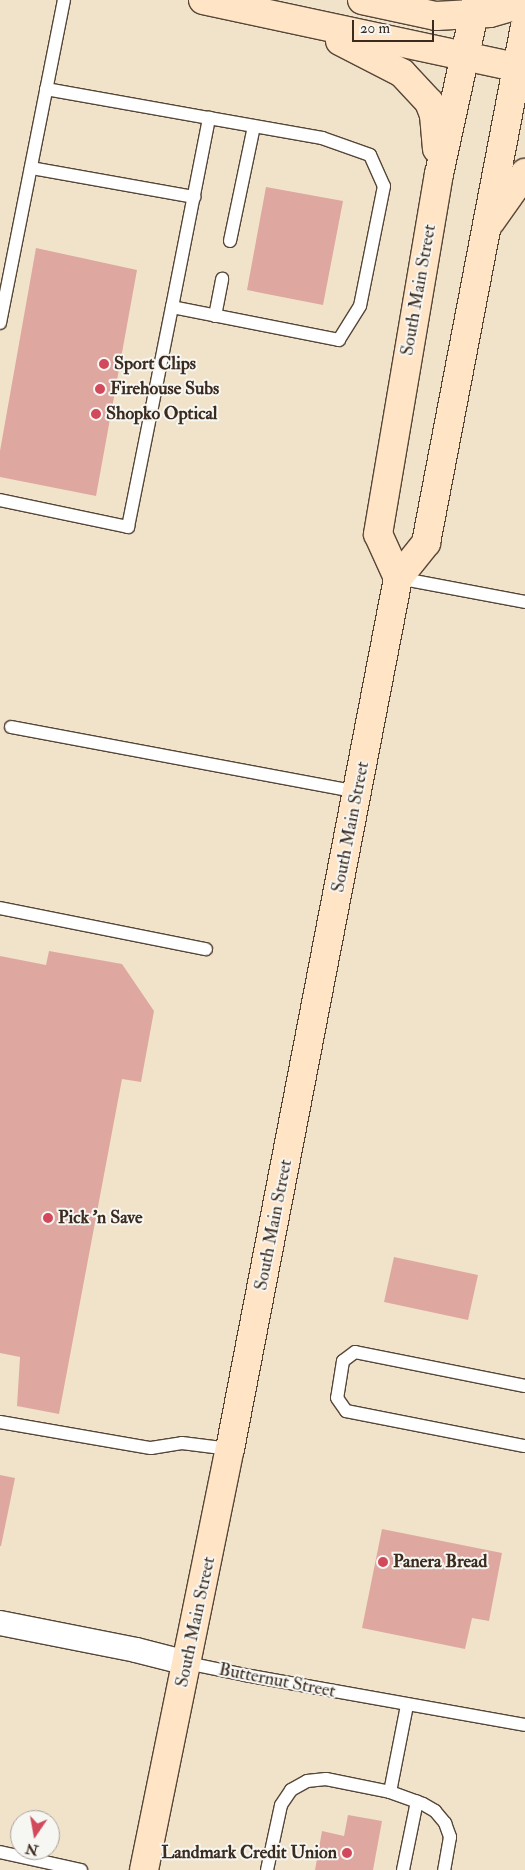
<!DOCTYPE html>
<style>
body{margin:0}
#map{position:relative;width:525px;height:1870px;overflow:hidden;background:#f1e3c9;font-family:"IM FELL Double Pica",serif}
div>[style]{position:absolute}
.building>*{inset:0;background:#dea8a1}
.roads{filter:drop-shadow(1px 0 #564638) drop-shadow(-1px 0 #564638) drop-shadow(0 1px #564638) drop-shadow(0 -1px #564638)}
.lane>*{height:12px;margin:-6px;padding:0 6px;transform-origin:6px;border-radius:6px;background:#fff}
.street>*{height:24px;margin:-12px;padding:0 12px;transform-origin:12px;border-radius:12px;background:#fff}
.secondary>*{height:28px;margin:-14px;padding:0 14px;transform-origin:14px;border-radius:14px;background:#ffe4c6}
.dots>*{width:14px;height:14px;translate:-50% -50%;box-sizing:border-box;border:2px solid #f6f6f2;border-radius:50%}
span{translate:-50% -50%;white-space:nowrap;text-align:center;line-height:1.15;-webkit-text-stroke:4px #f6f6f2;paint-order:stroke}
.street-label{font-size:18px;color:#3b2a1e}
.poi-label{font-size:18px;color:#3b2a1e;font-weight:700}
.left{translate:0 -50%;text-align:left}
.right{translate:-100% -50%;text-align:right}
.north{position:absolute;left:10px;top:1810px;width:50px;height:50px;box-sizing:border-box;background:#f6f6f2;border:1px solid #aba49d;border-radius:50%;rotate:192deg;font-size:14px;font-weight:700;line-height:20px;text-align:center;color:#3b2a1e}
.north::after{content:'';display:block;margin:auto;width:18px;height:22px;background:#d1495b;clip-path:polygon(50% 0,100% 100%,50% 72%,0 100%)}
.scale{position:absolute;left:352px;top:20px;width:82px;height:22px;box-sizing:border-box;border:2px solid #3b2a1e;border-top:0;padding-left:6px;font-size:15px;line-height:18px;white-space:nowrap;color:#3b2a1e;-webkit-text-stroke:4px #f6f6f2;paint-order:stroke}
</style>
<div id="map">
<div class="building">
<i style="clip-path:polygon(266px 187px,343px 201px,323px 305px,247px 290px)"></i>
<i style="clip-path:polygon(36px 248px,137px 270px,96px 496px,0 477px,0 451px)"></i>
<i style="clip-path:polygon(49px 951px,122px 964px,154px 1011px,141px 1082px,122px 1079px,59px 1414px,17px 1406px,20px 1357px,0 1353px,0 956px,46px 965px)"></i>
<i style="clip-path:polygon(394px 1257px,478px 1275px,468px 1320px,384px 1302px)"></i>
<i style="clip-path:polygon(0 1475px,15px 1478px,1px 1546px,0 1546px)"></i>
<i style="clip-path:polygon(382px 1529px,502px 1553px,489px 1621px,472px 1618px,465px 1649px,362px 1628px)"></i>
<i style="clip-path:polygon(348px 1815px,382px 1821px,373px 1870px,315px 1870px,322px 1831px,344px 1836px)"></i>
</div>
<div class="roads">
<div class="lane">
<i style="left:46px;top:89px;width:166px;rotate:10.1deg"></i>
<i style="left:209px;top:118px;width:115px;rotate:10deg"></i>
<i style="left:322px;top:138px;width:51px;rotate:19.5deg"></i>
<i style="left:370px;top:155px;width:34px;rotate:66deg"></i>
<i style="left:384px;top:186px;width:122px;rotate:101.3deg"></i>
<i style="left:360px;top:306px;width:40px;rotate:122deg"></i>
<i style="left:339px;top:340px;width:170px;rotate:-168.8deg"></i>
<i style="left:172px;top:307px;width:193px;rotate:-78.9deg"></i>
<i style="left:31px;top:168px;width:166px;rotate:10.1deg"></i>
<i style="left:230px;top:241px;width:117px;rotate:-78.2deg"></i>
<i style="left:215px;top:316px;width:38px;rotate:-79deg"></i>
<i style="left:0;top:323px;width:329px;rotate:-78.8deg"></i>
<i style="left:0;top:500px;width:131px;rotate:11.9deg"></i>
<i style="left:128px;top:527px;width:224px;rotate:-78.7deg"></i>
<i style="left:398px;top:578px;width:129px;rotate:10.7deg"></i>
<i style="left:11px;top:727px;width:352px;rotate:10.6deg"></i>
<i style="left:0;top:908px;width:210px;rotate:11.3deg"></i>
<i style="left:525px;top:1386px;width:173px;rotate:-168.7deg"></i>
<i style="left:355px;top:1352px;width:15px;rotate:143deg"></i>
<i style="left:343px;top:1361px;width:37px;rotate:99deg"></i>
<i style="left:337px;top:1398px;width:16px;rotate:55deg"></i>
<i style="left:346px;top:1411px;width:182px;rotate:11.1deg"></i>
<i style="left:0;top:1422px;width:153px;rotate:9.8deg"></i>
<i style="left:151px;top:1448px;width:31px;rotate:-9deg"></i>
<i style="left:182px;top:1443px;width:48px;rotate:7.1deg"></i>
<i style="left:187px;top:1663px;width:59px;rotate:11.7deg"></i>
<i style="left:245px;top:1675px;width:284px;rotate:10.1deg"></i>
<i style="left:390px;top:1792px;width:35px;rotate:20deg"></i>
<i style="left:423px;top:1804px;width:14px;rotate:30deg"></i>
<i style="left:435px;top:1811px;width:16px;rotate:50deg"></i>
<i style="left:445px;top:1823px;width:15px;rotate:70deg"></i>
<i style="left:450px;top:1837px;width:34px;rotate:100deg"></i>
<i style="left:0;top:1852px;width:83px;rotate:12.5deg"></i>
<i style="left:267px;top:1870px;width:66px;rotate:-77.8deg"></i>
<i style="left:281px;top:1805px;width:18px;rotate:-56deg"></i>
<i style="left:291px;top:1790px;width:18px;rotate:-29deg"></i>
<i style="left:307px;top:1781px;width:19px;rotate:-6deg"></i>
<i style="left:326px;top:1779px;width:65px;rotate:11.5deg"></i>
<i style="left:390px;top:1792px;width:89px;rotate:-78.9deg"></i>
<i style="left:403px;top:1870px;width:70px;rotate:-78.5deg"></i>
</div>
<div class="street">
<i style="left:0;top:1623px;width:139px;rotate:11.2deg"></i>
<i style="left:136px;top:1650px;width:53px;rotate:14.3deg"></i>
</div>
<div class="secondary">
<i style="left:203px;top:0;width:329px;rotate:12.1deg"></i>
<i style="left:362px;top:0;width:76px;rotate:12.2deg"></i>
<i style="left:436px;top:16px;width:54px;rotate:-3.2deg"></i>
<i style="left:490px;top:13px;width:36px;rotate:-16deg"></i>
<i style="left:340px;top:41px;width:70px;rotate:27.3deg"></i>
<i style="left:402px;top:73px;width:40px;rotate:47deg"></i>
<i style="left:429px;top:102px;width:14px;rotate:69deg"></i>
<i style="left:434px;top:115px;width:34px;rotate:85deg"></i>
<i style="left:491px;top:221px;width:59px;rotate:-54.7deg"></i>
<i style="left:398px;top:578px;width:48px;rotate:-114.4deg"></i>
<i style="left:378px;top:534px;width:365px;rotate:-80.4deg"></i>
<i style="left:439px;top:174px;width:178px;rotate:-77.7deg"></i>
<i style="left:144px;top:1870px;width:430px;rotate:-78.5deg"></i>
<i style="left:230px;top:1449px;width:887px;rotate:-79.08deg"></i>
<i style="left:398px;top:578px;width:45px;rotate:-51.3deg"></i>
<i style="left:426px;top:543px;width:526px;rotate:-79.16deg"></i>
</div>
</div>
<div class="dots">
<i style="left:104px;top:364px;background:#d1495b"></i>
<i style="left:100px;top:389px;background:#d1495b"></i>
<i style="left:96px;top:414px;background:#d1495b"></i>
<i style="left:48px;top:1218px;background:#d1495b"></i>
<i style="left:383px;top:1562px;background:#d1495b"></i>
<i style="left:347px;top:1853px;background:#d1495b"></i>
</div>
<div class="street-label">
<span style="left:419px;top:290px;rotate:-80deg">South Main Street</span>
<span style="left:351px;top:827px;rotate:-79deg">South Main Street</span>
<span style="left:274px;top:1225px;rotate:-79deg">South Main Street</span>
<span style="left:196px;top:1622px;rotate:-78deg">South Main Street</span>
<span style="left:277px;top:1681px;rotate:11deg">Butternut Street</span>
</div>
<div class="poi-label">
<span class="left" style="left:114px;top:364px">Sport Clips</span>
<span class="left" style="left:110px;top:389px">Firehouse Subs</span>
<span class="left" style="left:106px;top:414px">Shopko Optical</span>
<span class="left" style="left:58px;top:1218px">Pick 'n Save</span>
<span class="left" style="left:393px;top:1562px">Panera Bread</span>
<span class="right" style="left:337px;top:1853px">Landmark Credit Union</span>
</div>
<div class="north">N</div>
<div class="scale">20 m</div>
</div>
